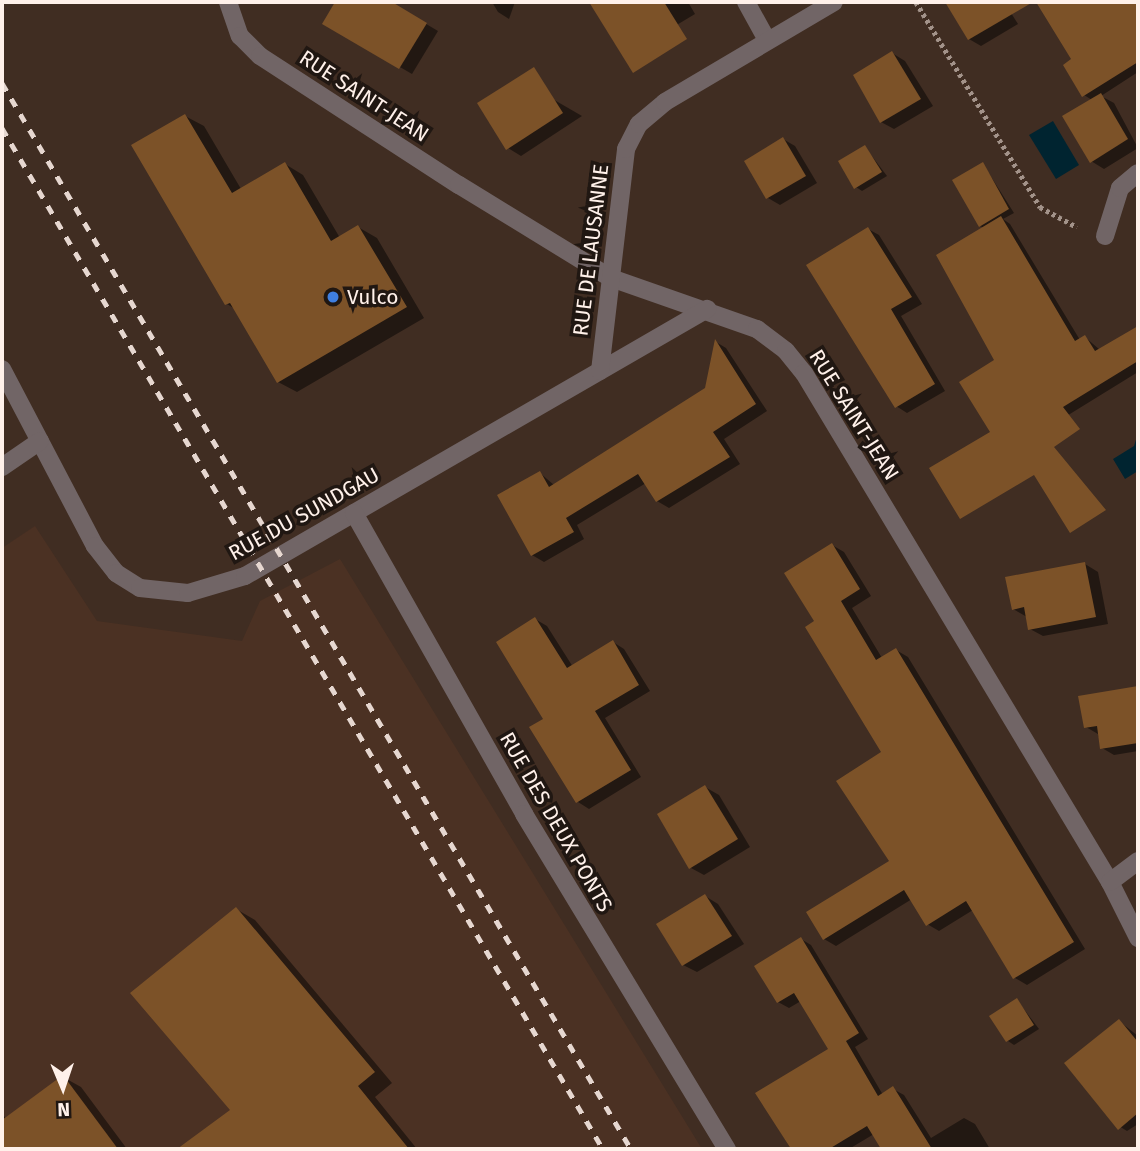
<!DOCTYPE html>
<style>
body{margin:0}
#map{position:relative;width:1140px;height:1151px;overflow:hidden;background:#402d22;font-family:"Fira Sans",sans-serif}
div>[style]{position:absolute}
.built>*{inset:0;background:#4b3123}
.water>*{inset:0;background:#002430}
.shadow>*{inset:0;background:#0007}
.building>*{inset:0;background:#7c5228}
.path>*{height:4.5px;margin-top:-2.25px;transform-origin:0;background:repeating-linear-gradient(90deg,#a3938a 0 3.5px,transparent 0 7px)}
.minor>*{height:18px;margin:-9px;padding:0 9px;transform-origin:9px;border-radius:9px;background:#716566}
.rail>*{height:5px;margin-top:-2.5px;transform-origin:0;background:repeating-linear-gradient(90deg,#e6d7d0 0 9px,transparent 0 18px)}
.dots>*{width:19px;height:19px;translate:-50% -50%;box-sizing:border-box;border:4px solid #201712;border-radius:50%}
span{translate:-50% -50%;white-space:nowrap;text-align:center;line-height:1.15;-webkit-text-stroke:7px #201712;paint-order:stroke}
.street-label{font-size:21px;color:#fff1ea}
.poi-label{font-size:21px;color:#fff1ea}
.left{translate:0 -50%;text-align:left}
.frame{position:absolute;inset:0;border:4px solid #fff1ea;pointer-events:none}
.north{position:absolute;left:28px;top:1053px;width:70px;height:70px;-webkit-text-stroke:5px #201712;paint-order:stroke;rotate:178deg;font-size:19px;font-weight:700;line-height:28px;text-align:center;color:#fff1ea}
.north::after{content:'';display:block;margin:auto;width:24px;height:32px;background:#fff1ea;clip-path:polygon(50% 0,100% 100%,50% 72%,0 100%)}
</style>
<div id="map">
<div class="built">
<i style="clip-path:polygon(35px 526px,97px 621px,242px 641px,260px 601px,340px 559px,702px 1149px,2px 1149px,2px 548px)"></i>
</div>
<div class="water">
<i style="clip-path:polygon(1053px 121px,1079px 165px,1056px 179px,1029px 135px)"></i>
<i style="clip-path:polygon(1138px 433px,1138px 471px,1125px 479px,1113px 459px,1134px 446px)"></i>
</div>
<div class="shadow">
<i style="clip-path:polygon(337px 2px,389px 2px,438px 31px,412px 74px,324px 23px)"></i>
<i style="clip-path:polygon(492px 2px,515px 2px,509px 19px,498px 12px)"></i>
<i style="clip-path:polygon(637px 2px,688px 2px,695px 14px,660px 35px,649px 29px)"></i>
<i style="clip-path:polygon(947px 2px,1004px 2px,1018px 24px,981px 46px,969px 39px)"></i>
<i style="clip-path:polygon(1038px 2px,1117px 2px,1138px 31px,1138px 72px,1101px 96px,1114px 103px,1138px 148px,1104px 169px,1091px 161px,1092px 100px,1084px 95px,1074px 60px)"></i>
<i style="clip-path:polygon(892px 53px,905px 61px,933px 106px,894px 129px,881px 122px)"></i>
<i style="clip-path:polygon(518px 79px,582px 116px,521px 156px,508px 148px)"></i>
<i style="clip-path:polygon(185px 116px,204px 126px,241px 189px,285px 164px,303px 175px,340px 238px,358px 227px,377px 238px,424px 318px,297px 392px,278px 382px,237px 310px,227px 304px)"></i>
<i style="clip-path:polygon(783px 139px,795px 146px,817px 183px,780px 205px,768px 198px)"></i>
<i style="clip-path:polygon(865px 147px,887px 176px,862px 191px,856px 187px)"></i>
<i style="clip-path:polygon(983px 164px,1014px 213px,1003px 219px,1010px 224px,1080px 340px,1085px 337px,1100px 350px,1138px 328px,1138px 372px,1010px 451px,984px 228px,980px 226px)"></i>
<i style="clip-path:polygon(868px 229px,879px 235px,922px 304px,901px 316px,945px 391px,907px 413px,896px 406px)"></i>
<i style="clip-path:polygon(716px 342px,726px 348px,767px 411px,724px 439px,740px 464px,669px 508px,657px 501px,646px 483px,577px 525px,584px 539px,544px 562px,532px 555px,540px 473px,554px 485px,707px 390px)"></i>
<i style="clip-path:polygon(832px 545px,844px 552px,871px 596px,852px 608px,882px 658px,896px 650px,908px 657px,1085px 949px,1027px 985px,1015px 978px,973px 910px,939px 931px,927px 924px,912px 899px,836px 946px,824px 939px,891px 862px,884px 752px,816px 622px)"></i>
<i style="clip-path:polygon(1085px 564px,1098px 572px,1108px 624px,1043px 636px,1030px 629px,1027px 617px,1013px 609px)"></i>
<i style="clip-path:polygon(535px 619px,547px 626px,573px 667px,613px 642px,624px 649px,650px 691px,605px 718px,641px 777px,589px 809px,578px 802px,546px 719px)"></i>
<i style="clip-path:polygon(1138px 687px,1138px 751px,1114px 755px,1102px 748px,1098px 734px,1086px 727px,1080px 697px)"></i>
<i style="clip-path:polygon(705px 787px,719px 795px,750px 847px,704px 875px,691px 868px)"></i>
<i style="clip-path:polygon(705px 896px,718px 904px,744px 944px,697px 972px,683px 965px)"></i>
<i style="clip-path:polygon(236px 909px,255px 920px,392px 1083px,375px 1097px,417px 1149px,180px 1149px,233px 1111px)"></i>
<i style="clip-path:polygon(801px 939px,811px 945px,868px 1039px,855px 1047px,883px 1095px,893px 1089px,904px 1095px,931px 1138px,964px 1118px,975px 1124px,990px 1149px,883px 1149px,874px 1134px,849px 1149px,791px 1149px,757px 1094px,830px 1050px,801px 1001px,789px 1008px,778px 1002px)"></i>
<i style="clip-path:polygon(1017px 1000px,1039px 1029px,1014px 1045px,1008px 1041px)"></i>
<i style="clip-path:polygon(1119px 1021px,1138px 1036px,1138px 1124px,1127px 1131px,1114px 1123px)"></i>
<i style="clip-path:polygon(63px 1077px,81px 1087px,127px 1149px,2px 1149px,2px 1113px,6px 1119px)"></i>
</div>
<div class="building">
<i style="clip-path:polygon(335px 2px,392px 2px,427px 23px,399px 69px,322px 24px)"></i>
<i style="clip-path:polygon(589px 2px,664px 2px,687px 39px,633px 73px)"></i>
<i style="clip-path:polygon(945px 2px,1033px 2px,968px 40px)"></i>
<i style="clip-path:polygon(1036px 2px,1138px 2px,1138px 62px,1082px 97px,1063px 65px,1071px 59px)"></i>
<i style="clip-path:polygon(892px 51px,921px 99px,880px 123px,853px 75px)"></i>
<i style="clip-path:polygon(534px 67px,563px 113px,506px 150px,477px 103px)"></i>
<i style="clip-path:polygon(1101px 93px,1128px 139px,1090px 163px,1062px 116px)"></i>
<i style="clip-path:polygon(185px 114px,232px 193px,285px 162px,331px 241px,358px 225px,407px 307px,277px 383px,230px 303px,225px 305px,131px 145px)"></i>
<i style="clip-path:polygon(783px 137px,806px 176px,766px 199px,744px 161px)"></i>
<i style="clip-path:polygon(865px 145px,882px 172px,854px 189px,838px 161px)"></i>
<i style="clip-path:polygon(983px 162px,1009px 209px,979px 227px,952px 180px)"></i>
<i style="clip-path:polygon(1001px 216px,1075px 341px,1085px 335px,1095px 351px,1138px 326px,1138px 361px,1063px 407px,1080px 429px,1054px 447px,1106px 510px,1070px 533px,1034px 475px,960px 519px,929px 468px,990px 432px,959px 382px,994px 360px,936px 255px)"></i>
<i style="clip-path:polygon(868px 227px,912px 297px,891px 309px,935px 384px,895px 408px,806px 265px)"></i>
<i style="clip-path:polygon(715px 339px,756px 404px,713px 432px,730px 457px,656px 502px,638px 474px,566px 518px,574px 532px,531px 556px,497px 495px,540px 471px,549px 487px,705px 388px)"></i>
<i style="clip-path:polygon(832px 543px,860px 589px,841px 601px,876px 660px,896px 648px,1074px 942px,1013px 979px,966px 901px,926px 926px,904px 890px,823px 940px,806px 912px,889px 861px,836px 781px,881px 752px,805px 627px,814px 621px,784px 573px)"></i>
<i style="clip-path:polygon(1085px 562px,1096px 617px,1028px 630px,1024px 607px,1012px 610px,1005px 577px)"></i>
<i style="clip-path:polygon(535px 617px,567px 668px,613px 640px,639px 685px,595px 711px,631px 770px,576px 803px,529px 727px,543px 719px,496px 642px)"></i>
<i style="clip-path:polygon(1138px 686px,1138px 743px,1100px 749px,1097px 726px,1084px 728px,1078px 696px)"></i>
<i style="clip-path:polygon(705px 785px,738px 839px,689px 869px,657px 814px)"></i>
<i style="clip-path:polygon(705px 894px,732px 936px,682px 966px,656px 924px)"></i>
<i style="clip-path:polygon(236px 907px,375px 1072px,358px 1086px,409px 1149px,177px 1149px,230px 1110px,130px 993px)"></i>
<i style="clip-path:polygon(801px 937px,859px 1033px,846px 1041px,878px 1096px,893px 1086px,932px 1149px,881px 1149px,867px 1126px,829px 1149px,791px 1149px,755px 1093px,828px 1049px,794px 993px,777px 1003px,754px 966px)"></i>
<i style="clip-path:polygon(1017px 998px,1034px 1025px,1006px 1042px,989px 1016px)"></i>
<i style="clip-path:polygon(1119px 1019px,1138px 1042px,1138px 1113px,1118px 1130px,1064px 1063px)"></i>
<i style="clip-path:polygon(63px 1075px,118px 1149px,2px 1149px,2px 1120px)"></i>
</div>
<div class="path">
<i style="left:916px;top:2px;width:240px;rotate:58.8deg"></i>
<i style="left:1040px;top:207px;width:42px;rotate:28.4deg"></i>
</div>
<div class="minor">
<i style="left:228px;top:2px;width:36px;rotate:71deg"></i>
<i style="left:240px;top:36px;width:28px;rotate:45deg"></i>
<i style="left:260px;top:56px;width:237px;rotate:33deg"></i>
<i style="left:459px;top:185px;width:178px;rotate:31.5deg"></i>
<i style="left:611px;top:278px;width:155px;rotate:19.3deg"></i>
<i style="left:757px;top:329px;width:36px;rotate:37deg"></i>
<i style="left:786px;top:351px;width:28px;rotate:51deg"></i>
<i style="left:804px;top:373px;width:594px;rotate:58.99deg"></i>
<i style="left:1110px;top:882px;width:63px;rotate:63.4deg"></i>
<i style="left:746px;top:2px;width:43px;rotate:61.1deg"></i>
<i style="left:1105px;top:236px;width:50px;rotate:-72.6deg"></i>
<i style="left:1120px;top:188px;width:23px;rotate:-40deg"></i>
<i style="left:2px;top:369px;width:200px;rotate:62.3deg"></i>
<i style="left:95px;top:546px;width:34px;rotate:52deg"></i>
<i style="left:116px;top:573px;width:28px;rotate:32deg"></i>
<i style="left:140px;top:588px;width:48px;rotate:5.9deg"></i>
<i style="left:188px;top:593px;width:59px;rotate:-16.6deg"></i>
<i style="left:245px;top:576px;width:534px;rotate:-30.02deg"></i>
<i style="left:600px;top:371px;width:224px;rotate:-83.3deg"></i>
<i style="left:626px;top:149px;width:28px;rotate:-63deg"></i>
<i style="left:639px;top:124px;width:34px;rotate:-40deg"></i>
<i style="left:665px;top:102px;width:196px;rotate:-30.6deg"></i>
<i style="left:2px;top:467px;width:46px;rotate:-34.4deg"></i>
<i style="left:354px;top:513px;width:346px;rotate:60.5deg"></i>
<i style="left:524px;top:814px;width:392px;rotate:58.8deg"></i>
<i style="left:1110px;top:882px;width:35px;rotate:-37deg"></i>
</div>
<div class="rail">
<i style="left:2px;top:83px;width:1238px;rotate:59.46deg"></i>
<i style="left:2px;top:128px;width:1185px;rotate:59.52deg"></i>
</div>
<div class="dots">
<i style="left:333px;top:297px;background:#3f7fe0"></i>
</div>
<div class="street-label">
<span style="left:364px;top:96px;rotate:33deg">RUE SAINT-JEAN</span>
<span style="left:591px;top:250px;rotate:-83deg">RUE DE LAUSANNE</span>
<span style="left:854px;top:415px;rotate:58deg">RUE SAINT-JEAN</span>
<span style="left:304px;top:514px;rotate:-29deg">RUE DU SUNDGAU</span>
<span style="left:556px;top:822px;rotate:60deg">RUE DES DEUX PONTS</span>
</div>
<div class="poi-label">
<span class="left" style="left:347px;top:297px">Vulco</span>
</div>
<div class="frame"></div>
<div class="north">N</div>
</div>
